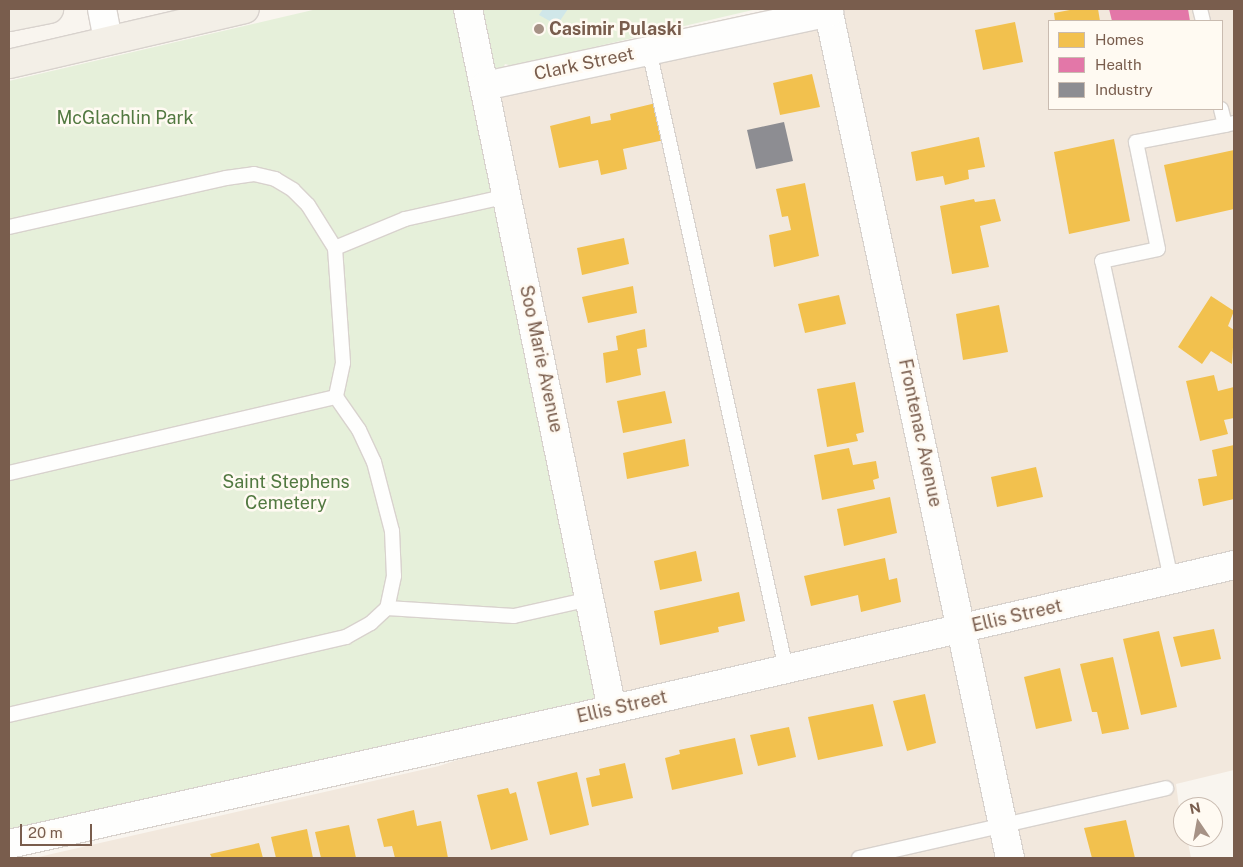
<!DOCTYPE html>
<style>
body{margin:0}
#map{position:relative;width:1243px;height:867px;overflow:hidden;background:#f9f5ef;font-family:"Public Sans",sans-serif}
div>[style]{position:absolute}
.residential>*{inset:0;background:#f2e8dd}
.green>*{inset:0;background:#e6f0da}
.water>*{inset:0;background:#d0e7e9}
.homes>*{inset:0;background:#f2c14e}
.health>*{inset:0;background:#e377a8}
.industry>*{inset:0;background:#8d8d92}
.roads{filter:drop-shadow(1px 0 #d8d2cd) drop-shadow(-1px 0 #d8d2cd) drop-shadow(0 1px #d8d2cd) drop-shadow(0 -1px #d8d2cd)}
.service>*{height:14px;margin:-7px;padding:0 7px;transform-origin:7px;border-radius:7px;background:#fefefd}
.minor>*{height:28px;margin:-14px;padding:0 14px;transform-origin:14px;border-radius:14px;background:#fefefd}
.primary>*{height:28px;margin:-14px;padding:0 14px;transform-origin:14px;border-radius:14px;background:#f3efe7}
.dots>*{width:14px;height:14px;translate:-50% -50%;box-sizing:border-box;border:2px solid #fffaf2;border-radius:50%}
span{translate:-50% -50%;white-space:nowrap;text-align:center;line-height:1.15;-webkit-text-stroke:5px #fffaf2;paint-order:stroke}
.poi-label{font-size:18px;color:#795d4d;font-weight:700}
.left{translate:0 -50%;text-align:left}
.street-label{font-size:18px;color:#795d4d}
.park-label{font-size:18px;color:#527941}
.frame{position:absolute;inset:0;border:10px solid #795d4d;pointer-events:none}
.legend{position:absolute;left:1048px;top:20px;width:175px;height:90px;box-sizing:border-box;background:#fffaf2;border:1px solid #c9bbb0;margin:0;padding:6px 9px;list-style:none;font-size:15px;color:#795d4d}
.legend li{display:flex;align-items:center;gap:10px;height:25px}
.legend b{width:25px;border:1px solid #c9bbb0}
.north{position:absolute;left:1173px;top:797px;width:50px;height:50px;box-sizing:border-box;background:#fffaf2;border:1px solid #c9bbb0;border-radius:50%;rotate:348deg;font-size:14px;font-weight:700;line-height:20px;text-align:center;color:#795d4d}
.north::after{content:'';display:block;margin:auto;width:18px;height:22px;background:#a69286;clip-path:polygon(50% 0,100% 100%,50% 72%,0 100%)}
.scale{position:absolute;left:20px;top:824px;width:72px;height:22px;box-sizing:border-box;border:2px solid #795d4d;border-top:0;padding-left:6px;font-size:15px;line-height:18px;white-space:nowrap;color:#795d4d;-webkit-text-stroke:4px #fffaf2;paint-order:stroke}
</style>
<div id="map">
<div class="residential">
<i style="clip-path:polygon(evenodd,831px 9px,1234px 9px,1234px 770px,1176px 784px,1183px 837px,1187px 837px,1191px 858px,34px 858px,439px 766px,612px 709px,485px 86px,831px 9px,1049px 21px,1222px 21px,1222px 109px,1049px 109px,1049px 21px)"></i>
</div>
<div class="green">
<i style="clip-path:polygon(317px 9px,757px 9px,513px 66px,505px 64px,488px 99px,612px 709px,9px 839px,9px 81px)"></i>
</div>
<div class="water">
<i style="clip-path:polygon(543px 9px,568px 9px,557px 25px,539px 15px)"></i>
</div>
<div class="homes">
<i style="clip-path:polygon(1075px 9px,1098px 9px,1100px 21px,1055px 21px,1054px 13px)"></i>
<i style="clip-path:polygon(1015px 22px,1023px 62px,983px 70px,975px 30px)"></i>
<i style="clip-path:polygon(812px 74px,820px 107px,780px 115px,773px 83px)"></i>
<i style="clip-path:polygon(656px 103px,664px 140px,623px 149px,627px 169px,601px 175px,598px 160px,559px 168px,550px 126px,590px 116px,591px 124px,611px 120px,610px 114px)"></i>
<i style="clip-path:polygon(979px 137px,985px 167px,968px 170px,969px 179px,945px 185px,943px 176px,916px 181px,911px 152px)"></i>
<i style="clip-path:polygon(1114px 139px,1130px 221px,1069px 234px,1054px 152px)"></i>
<i style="clip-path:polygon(1234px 150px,1234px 209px,1176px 222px,1164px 165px)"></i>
<i style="clip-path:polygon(805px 183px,819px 256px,774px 267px,769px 235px,791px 230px,788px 216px,782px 217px,776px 189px)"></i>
<i style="clip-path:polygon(974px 199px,975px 202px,995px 199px,1001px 221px,980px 226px,989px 267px,952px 274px,940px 206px)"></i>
<i style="clip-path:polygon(624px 238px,629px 264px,582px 275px,577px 248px)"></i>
<i style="clip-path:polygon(633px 286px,637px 313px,588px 323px,582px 297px)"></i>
<i style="clip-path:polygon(839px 295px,846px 324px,805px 333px,798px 304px)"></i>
<i style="clip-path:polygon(1211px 296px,1234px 311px,1228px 326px,1234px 330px,1232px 364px,1211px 351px,1202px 364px,1178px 347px)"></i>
<i style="clip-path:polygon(999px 305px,1008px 352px,963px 360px,956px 314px)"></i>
<i style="clip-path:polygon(645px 329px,647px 347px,637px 349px,641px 375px,606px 383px,603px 353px,618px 350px,616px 336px)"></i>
<i style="clip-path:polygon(1214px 375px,1218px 391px,1234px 387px,1234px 418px,1224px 420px,1228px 434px,1200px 441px,1186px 381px)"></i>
<i style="clip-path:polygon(855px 382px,864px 432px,856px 434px,858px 441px,827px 447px,817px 389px)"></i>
<i style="clip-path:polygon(665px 391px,672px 423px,623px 433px,617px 401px)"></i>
<i style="clip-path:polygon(685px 439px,689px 466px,627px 479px,623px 453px)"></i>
<i style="clip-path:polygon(1234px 445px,1234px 499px,1203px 506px,1198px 479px,1217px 476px,1212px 450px)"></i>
<i style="clip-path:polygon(849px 448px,853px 465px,876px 461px,879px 478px,873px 480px,875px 489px,822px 500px,814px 455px)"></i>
<i style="clip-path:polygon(1036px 467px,1043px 497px,997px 507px,991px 477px)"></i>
<i style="clip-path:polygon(890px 497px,897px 533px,844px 546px,837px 509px)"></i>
<i style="clip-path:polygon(696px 551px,702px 581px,660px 590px,654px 561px)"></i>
<i style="clip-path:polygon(885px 558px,889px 580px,897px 578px,901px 602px,861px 612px,858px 595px,811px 606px,804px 576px)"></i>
<i style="clip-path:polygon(739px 592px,745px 621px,718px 627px,719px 632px,660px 645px,654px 611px)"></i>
<i style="clip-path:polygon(1214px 629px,1221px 659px,1181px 667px,1173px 637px)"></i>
<i style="clip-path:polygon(1159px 631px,1177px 707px,1141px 715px,1123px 639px)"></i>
<i style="clip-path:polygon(1113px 657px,1129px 729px,1102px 734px,1097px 712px,1092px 712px,1080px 664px)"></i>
<i style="clip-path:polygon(1060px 668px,1072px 721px,1036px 729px,1024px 677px)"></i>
<i style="clip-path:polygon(925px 694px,936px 743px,907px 751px,893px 701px)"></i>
<i style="clip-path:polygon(873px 704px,883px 746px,818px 760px,808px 717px)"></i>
<i style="clip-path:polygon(789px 727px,796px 757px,758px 766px,750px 735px)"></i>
<i style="clip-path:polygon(735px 738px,743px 774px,672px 790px,665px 758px,680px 754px,679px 750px)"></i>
<i style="clip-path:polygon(625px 763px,633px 798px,592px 807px,586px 778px,600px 775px,599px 769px)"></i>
<i style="clip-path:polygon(577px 772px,589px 825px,550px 835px,537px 782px)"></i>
<i style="clip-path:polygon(508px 788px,510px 794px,516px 792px,528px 840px,491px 850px,477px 795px)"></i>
<i style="clip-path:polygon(414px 810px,417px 826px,441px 821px,448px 858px,395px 858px,392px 846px,384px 847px,377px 819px)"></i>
<i style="clip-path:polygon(1126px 820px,1135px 858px,1092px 858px,1084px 828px)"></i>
<i style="clip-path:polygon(349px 825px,356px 858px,321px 858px,315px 832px)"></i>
<i style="clip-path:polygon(307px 829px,313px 858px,276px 858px,271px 837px)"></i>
<i style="clip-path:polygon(259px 843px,263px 858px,212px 858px,210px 854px)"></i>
</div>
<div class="health">
<i style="clip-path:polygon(1109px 9px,1188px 9px,1190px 21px,1112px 21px)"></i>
</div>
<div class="industry">
<i style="clip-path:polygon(784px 122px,793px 161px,756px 169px,747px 130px)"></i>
</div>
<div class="roads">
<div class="service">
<i style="left:1200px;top:9px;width:12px;rotate:76deg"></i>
<i style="left:649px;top:50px;width:634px;rotate:77.52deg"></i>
<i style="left:1221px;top:109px;width:16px;rotate:76deg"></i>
<i style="left:1225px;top:125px;width:9px;rotate:-13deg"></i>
<i style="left:9px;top:227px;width:222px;rotate:-12.7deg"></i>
<i style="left:226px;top:178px;width:28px;rotate:-8deg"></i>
<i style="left:254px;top:174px;width:22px;rotate:13deg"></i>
<i style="left:275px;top:179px;width:21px;rotate:31deg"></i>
<i style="left:293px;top:190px;width:21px;rotate:45deg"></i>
<i style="left:308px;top:205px;width:51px;rotate:57.9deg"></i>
<i style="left:335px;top:248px;width:115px;rotate:86deg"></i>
<i style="left:343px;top:363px;width:35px;rotate:102deg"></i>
<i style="left:336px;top:397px;width:40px;rotate:55.1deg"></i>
<i style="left:359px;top:430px;width:35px;rotate:65deg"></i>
<i style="left:374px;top:462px;width:71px;rotate:75.4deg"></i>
<i style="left:392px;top:531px;width:45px;rotate:87.5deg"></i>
<i style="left:394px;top:576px;width:33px;rotate:102deg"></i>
<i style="left:387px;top:608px;width:22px;rotate:137deg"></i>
<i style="left:371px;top:623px;width:29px;rotate:151deg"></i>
<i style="left:346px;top:637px;width:346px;rotate:167deg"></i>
<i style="left:335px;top:248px;width:76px;rotate:-22.5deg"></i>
<i style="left:405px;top:219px;width:106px;rotate:-12.6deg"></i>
<i style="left:9px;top:473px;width:336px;rotate:-13.1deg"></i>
<i style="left:1171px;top:579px;width:325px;rotate:-102.2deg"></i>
<i style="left:1102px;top:261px;width:57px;rotate:-12.1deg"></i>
<i style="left:1158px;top:249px;width:109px;rotate:-101.6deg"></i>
<i style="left:1136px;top:142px;width:91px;rotate:-10.8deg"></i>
<i style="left:387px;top:608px;width:127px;rotate:3.6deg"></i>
<i style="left:514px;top:616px;width:78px;rotate:-12.6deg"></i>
<i style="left:859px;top:858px;width:315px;rotate:-12.8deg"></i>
</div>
<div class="minor">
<i style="left:102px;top:9px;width:32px;rotate:79deg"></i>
<i style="left:468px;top:9px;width:715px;rotate:78.38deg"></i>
<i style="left:828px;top:9px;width:868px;rotate:77.9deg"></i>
<i style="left:485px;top:86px;width:352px;rotate:-12.1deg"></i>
<i style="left:9px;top:844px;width:593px;rotate:-12.56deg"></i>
<i style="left:588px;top:715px;width:663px;rotate:-13.07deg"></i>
</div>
<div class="primary">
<i style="left:9px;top:17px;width:41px;rotate:-11.3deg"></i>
<i style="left:9px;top:64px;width:242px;rotate:-13.1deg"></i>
</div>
</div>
<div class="dots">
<i style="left:539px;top:29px;background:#a69286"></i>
</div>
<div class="poi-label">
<span class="left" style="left:549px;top:29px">Casimir Pulaski</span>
</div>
<div class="street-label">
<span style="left:584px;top:64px;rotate:-12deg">Clark Street</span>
<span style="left:541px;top:359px;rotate:78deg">Soo Marie Avenue</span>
<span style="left:920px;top:433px;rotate:78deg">Frontenac Avenue</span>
<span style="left:1017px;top:616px;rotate:-13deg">Ellis Street</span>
<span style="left:622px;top:707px;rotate:-13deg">Ellis Street</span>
</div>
<div class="park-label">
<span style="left:125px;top:118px">McGlachlin Park</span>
<span style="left:286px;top:493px">Saint Stephens<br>Cemetery</span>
</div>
<div class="frame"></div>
<ul class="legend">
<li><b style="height:14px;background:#f2c14e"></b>Homes</li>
<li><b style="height:14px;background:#e377a8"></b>Health</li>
<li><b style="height:14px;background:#8d8d92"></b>Industry</li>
</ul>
<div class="north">N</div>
<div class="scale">20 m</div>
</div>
